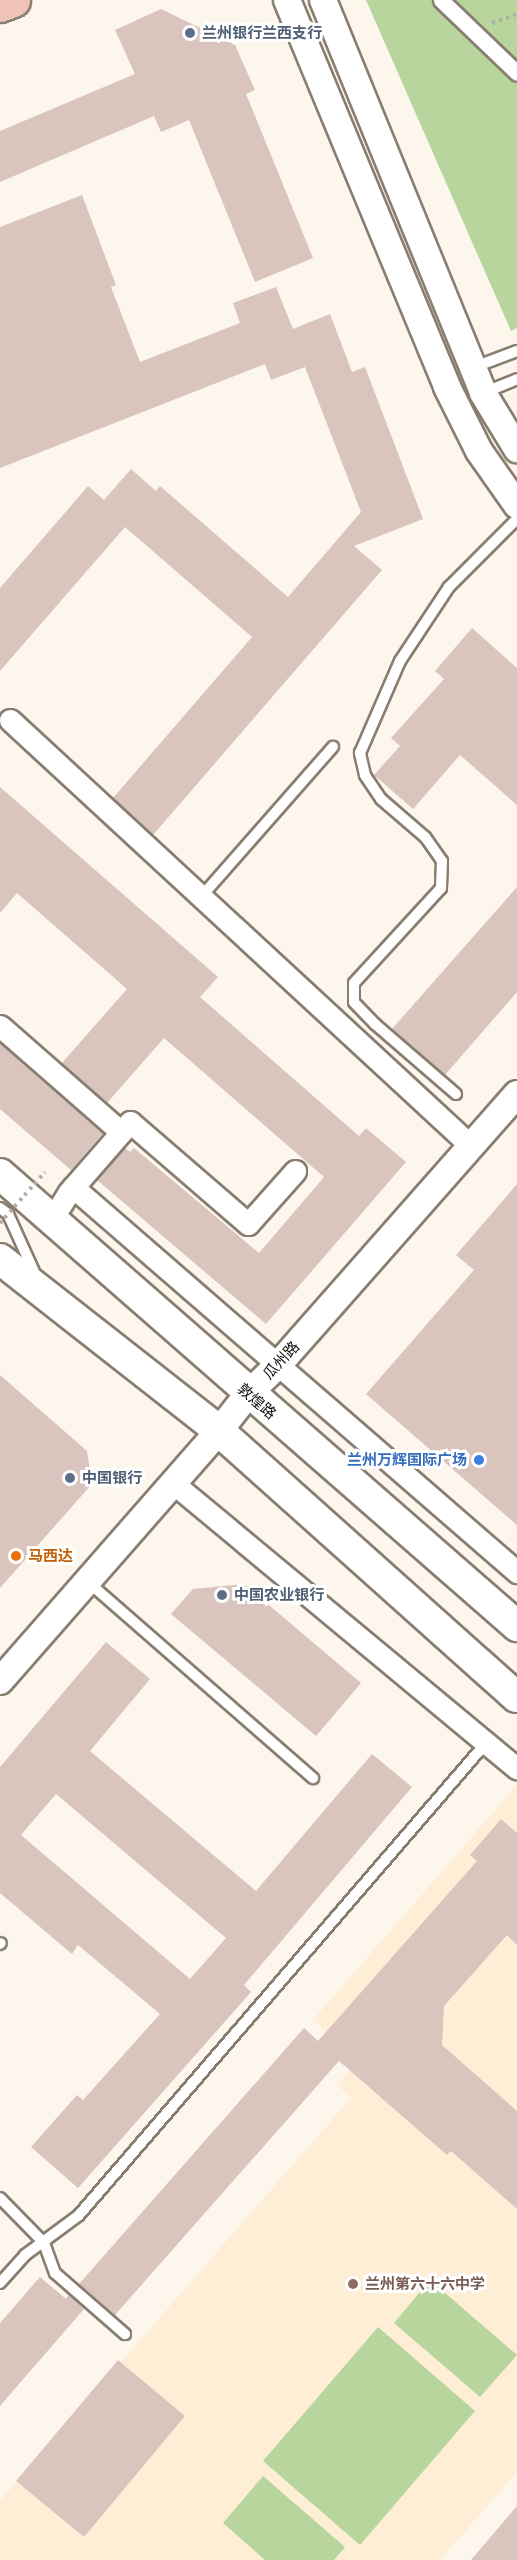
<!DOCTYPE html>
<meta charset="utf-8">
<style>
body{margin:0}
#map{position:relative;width:517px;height:2560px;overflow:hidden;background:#fdf6ed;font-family:"Noto Sans","Noto Sans SC",sans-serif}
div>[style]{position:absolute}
.built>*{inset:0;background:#feeed6}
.green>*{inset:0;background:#b7d59d}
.building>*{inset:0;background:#d9c4be}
.path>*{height:4px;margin-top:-2px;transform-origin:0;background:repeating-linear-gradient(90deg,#b1aba3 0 3px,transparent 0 7.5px)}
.roads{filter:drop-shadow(2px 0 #887e6f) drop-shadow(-2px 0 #887e6f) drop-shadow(0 2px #887e6f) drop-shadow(0 -2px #887e6f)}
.service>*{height:10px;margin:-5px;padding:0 5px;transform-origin:5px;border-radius:5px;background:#fff}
.pedestrian>*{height:15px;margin:-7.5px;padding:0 7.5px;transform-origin:7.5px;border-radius:7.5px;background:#fff}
.minor>*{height:21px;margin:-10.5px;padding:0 10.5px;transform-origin:10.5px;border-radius:10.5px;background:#fff}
.tertiary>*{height:26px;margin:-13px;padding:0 13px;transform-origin:13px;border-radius:13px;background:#fff}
.secondary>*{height:30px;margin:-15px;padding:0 15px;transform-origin:15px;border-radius:15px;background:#fff}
.primary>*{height:33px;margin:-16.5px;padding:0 16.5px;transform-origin:16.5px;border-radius:16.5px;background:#f0c3b9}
.path-bridge>*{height:4px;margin-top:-2px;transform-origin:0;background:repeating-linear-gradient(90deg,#b1aba3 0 3px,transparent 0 7.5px)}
.dots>*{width:16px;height:16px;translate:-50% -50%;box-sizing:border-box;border:3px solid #fff;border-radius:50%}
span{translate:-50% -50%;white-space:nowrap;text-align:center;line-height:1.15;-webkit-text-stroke:6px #fff;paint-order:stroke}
.service-label{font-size:15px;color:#4e5e75;font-weight:700}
.left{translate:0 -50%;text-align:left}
.street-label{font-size:15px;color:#100c07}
.shop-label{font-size:15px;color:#366cbe;font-weight:700}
.right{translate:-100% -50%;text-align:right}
.food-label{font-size:15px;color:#c56008;font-weight:700}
.education-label{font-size:15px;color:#785e54;font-weight:700}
</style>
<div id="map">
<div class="built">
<i style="clip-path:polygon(517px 1785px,517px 2472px,440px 2560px,0 2560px,0 2501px,351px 2098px,337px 2085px,359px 2060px,313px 2020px)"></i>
</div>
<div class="green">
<i style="clip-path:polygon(366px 0,517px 0,517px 328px,511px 331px)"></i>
<i style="clip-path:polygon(430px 2280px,517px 2355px,480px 2397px,394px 2323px)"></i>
<i style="clip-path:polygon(378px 2327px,475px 2411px,360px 2545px,263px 2461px)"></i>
<i style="clip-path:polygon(263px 2476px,345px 2547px,334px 2560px,265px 2560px,223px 2523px)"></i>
</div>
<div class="building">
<i style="clip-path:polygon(161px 9px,235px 45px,255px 90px,246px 94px,313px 258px,255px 282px,189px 120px,161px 132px,154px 116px,0 182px,0 131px,135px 74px,115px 30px)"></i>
<i style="clip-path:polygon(82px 195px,116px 285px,111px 287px,140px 362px,240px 323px,233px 303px,276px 287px,293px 329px,330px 314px,352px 372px,365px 367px,423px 519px,354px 546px,382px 570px,153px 835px,113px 798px,252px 637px,125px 527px,0 671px,0 588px,88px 486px,104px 500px,131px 469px,156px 491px,160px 486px,288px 597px,361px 512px,305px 367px,271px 380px,265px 364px,0 468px,0 227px)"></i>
<i style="clip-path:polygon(472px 628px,517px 668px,517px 805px,460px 755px,413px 809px,374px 775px,400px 746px,391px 738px,444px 679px,435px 671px)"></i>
<i style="clip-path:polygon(0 787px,218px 977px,200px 997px,359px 1136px,366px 1128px,406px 1162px,266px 1324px,97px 1180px,125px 1148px,130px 1152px,134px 1148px,259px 1253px,324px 1177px,164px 1038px,107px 1103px,62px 1063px,127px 989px,17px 893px,0 913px)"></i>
<i style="clip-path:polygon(517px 887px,517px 992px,445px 1075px,392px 1029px)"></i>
<i style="clip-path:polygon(0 1043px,103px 1133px,71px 1170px,0 1109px)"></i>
<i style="clip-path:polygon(517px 1184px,517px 1525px,366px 1394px,474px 1270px,456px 1255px)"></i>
<i style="clip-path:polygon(0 1375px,87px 1451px,92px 1484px,0 1588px)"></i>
<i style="clip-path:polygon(244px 1584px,361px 1683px,316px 1736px,171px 1614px,193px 1589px)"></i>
<i style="clip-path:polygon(evenodd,106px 1642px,150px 1679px,90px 1751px,256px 1891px,372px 1754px,412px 1787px,244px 1985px,251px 1992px,78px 2188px,31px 2147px,77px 2095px,83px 2100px,160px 2014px,78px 1945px,72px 1954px,0 1893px,0 1767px,106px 1642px,56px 1794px,226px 1938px,190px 1979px,21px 1835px,56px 1794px)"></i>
<i style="clip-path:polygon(501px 1819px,517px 1833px,517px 1945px,507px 1935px,444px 2006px,442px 2045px,517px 2111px,517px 2209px,451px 2151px,447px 2155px,339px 2061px,115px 2315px,79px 2284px,304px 2028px,318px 2041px,477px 1861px,470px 1855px)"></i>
<i style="clip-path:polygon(40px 2277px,66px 2299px,69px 2295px,84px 2309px,0 2406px,0 2323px)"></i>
<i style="clip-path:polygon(118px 2360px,185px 2416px,84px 2537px,16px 2481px)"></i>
<i style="clip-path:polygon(517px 2506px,517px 2560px,471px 2560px)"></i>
</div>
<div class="path">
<i style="left:492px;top:23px;width:27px;rotate:-20deg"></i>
</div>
<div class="roads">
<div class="service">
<i style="left:472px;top:368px;width:48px;rotate:-20.7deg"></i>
<i style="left:483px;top:393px;width:37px;rotate:-22deg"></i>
<i style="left:201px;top:897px;width:200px;rotate:-48.7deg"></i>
<i style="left:456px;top:1094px;width:107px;rotate:-139.2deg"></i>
<i style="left:375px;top:1024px;width:30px;rotate:-134deg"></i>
<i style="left:354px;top:1002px;width:19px;rotate:-90deg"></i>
<i style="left:354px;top:983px;width:129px;rotate:-47.5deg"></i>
<i style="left:441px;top:888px;width:27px;rotate:-88deg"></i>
<i style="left:442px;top:861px;width:29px;rotate:-125deg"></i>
<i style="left:425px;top:837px;width:58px;rotate:-139.2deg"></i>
<i style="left:381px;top:799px;width:29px;rotate:-124deg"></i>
<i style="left:365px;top:775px;width:23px;rotate:-103deg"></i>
<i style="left:360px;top:753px;width:100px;rotate:-66.5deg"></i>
<i style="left:400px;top:661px;width:89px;rotate:-56.5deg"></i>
<i style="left:449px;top:587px;width:96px;rotate:-45deg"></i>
<i style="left:0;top:1208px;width:10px;rotate:37deg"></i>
<i style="left:8px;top:1214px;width:68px;rotate:65.7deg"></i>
<i style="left:87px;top:1581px;width:300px;rotate:41.1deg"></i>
<i style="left:0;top:1944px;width:1px;rotate:-45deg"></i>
<i style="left:0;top:2198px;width:63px;rotate:45.6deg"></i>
<i style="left:44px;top:2243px;width:32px;rotate:70deg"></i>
<i style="left:55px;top:2273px;width:93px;rotate:41.1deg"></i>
<i style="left:0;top:2283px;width:38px;rotate:-48deg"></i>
<i style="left:25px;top:2255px;width:67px;rotate:-36.5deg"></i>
<i style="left:79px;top:2215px;width:623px;rotate:-49.23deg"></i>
</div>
<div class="pedestrian">
<i style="left:441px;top:0;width:105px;rotate:43.8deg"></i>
</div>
<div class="minor">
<i style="left:10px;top:720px;width:628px;rotate:42.74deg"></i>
<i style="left:0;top:1026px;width:161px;rotate:41.2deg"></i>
<i style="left:73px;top:1187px;width:588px;rotate:40.93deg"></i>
<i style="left:52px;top:1219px;width:32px;rotate:-58deg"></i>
<i style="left:69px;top:1192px;width:93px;rotate:-48.9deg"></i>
<i style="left:130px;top:1122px;width:156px;rotate:40.8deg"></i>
<i style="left:248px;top:1224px;width:71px;rotate:-48.4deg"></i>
<i style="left:173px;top:1483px;width:447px;rotate:39.7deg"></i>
</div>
<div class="tertiary">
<i style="left:287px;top:0;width:419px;rotate:67.5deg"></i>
<i style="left:447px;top:387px;width:72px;rotate:63.4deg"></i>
<i style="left:479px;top:451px;width:66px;rotate:54.9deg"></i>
<i style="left:323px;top:0;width:424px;rotate:67.8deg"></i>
<i style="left:483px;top:393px;width:66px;rotate:58.7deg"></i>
<i style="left:0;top:1681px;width:332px;rotate:-48.8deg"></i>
<i style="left:219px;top:1431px;width:47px;rotate:-51.9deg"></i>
<i style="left:248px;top:1394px;width:43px;rotate:-44.1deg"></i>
<i style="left:279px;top:1364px;width:360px;rotate:-48.6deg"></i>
</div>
<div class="secondary">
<i style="left:0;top:1174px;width:687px;rotate:41.16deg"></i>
<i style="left:0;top:1259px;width:278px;rotate:38.1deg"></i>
<i style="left:219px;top:1431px;width:399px;rotate:41.8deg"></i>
</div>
<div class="primary">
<i style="left:0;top:5px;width:14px;rotate:-21deg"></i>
</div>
</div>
<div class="path-bridge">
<i style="left:0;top:1223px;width:68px;rotate:-48.6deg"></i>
</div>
<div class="dots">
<i style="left:190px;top:33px;background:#5c6f8a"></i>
<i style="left:479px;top:1460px;background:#3f7fe0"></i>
<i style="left:70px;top:1478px;background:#5c6f8a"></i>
<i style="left:16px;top:1556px;background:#e8710a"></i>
<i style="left:222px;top:1595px;background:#5c6f8a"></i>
<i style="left:353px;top:2284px;background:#8d6e63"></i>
</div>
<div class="service-label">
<span class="left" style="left:202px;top:33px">兰州银行兰西支行</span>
<span class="left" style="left:82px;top:1478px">中国银行</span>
<span class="left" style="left:234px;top:1595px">中国农业银行</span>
</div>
<div class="street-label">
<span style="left:281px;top:1360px;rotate:-47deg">瓜州路</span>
<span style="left:257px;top:1401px;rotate:41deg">敦煌路</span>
</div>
<div class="shop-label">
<span class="right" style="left:467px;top:1460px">兰州万辉国际广场</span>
</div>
<div class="food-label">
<span class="left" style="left:28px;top:1556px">马西达</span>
</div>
<div class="education-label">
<span class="left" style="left:365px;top:2284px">兰州第六十六中学</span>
</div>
</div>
